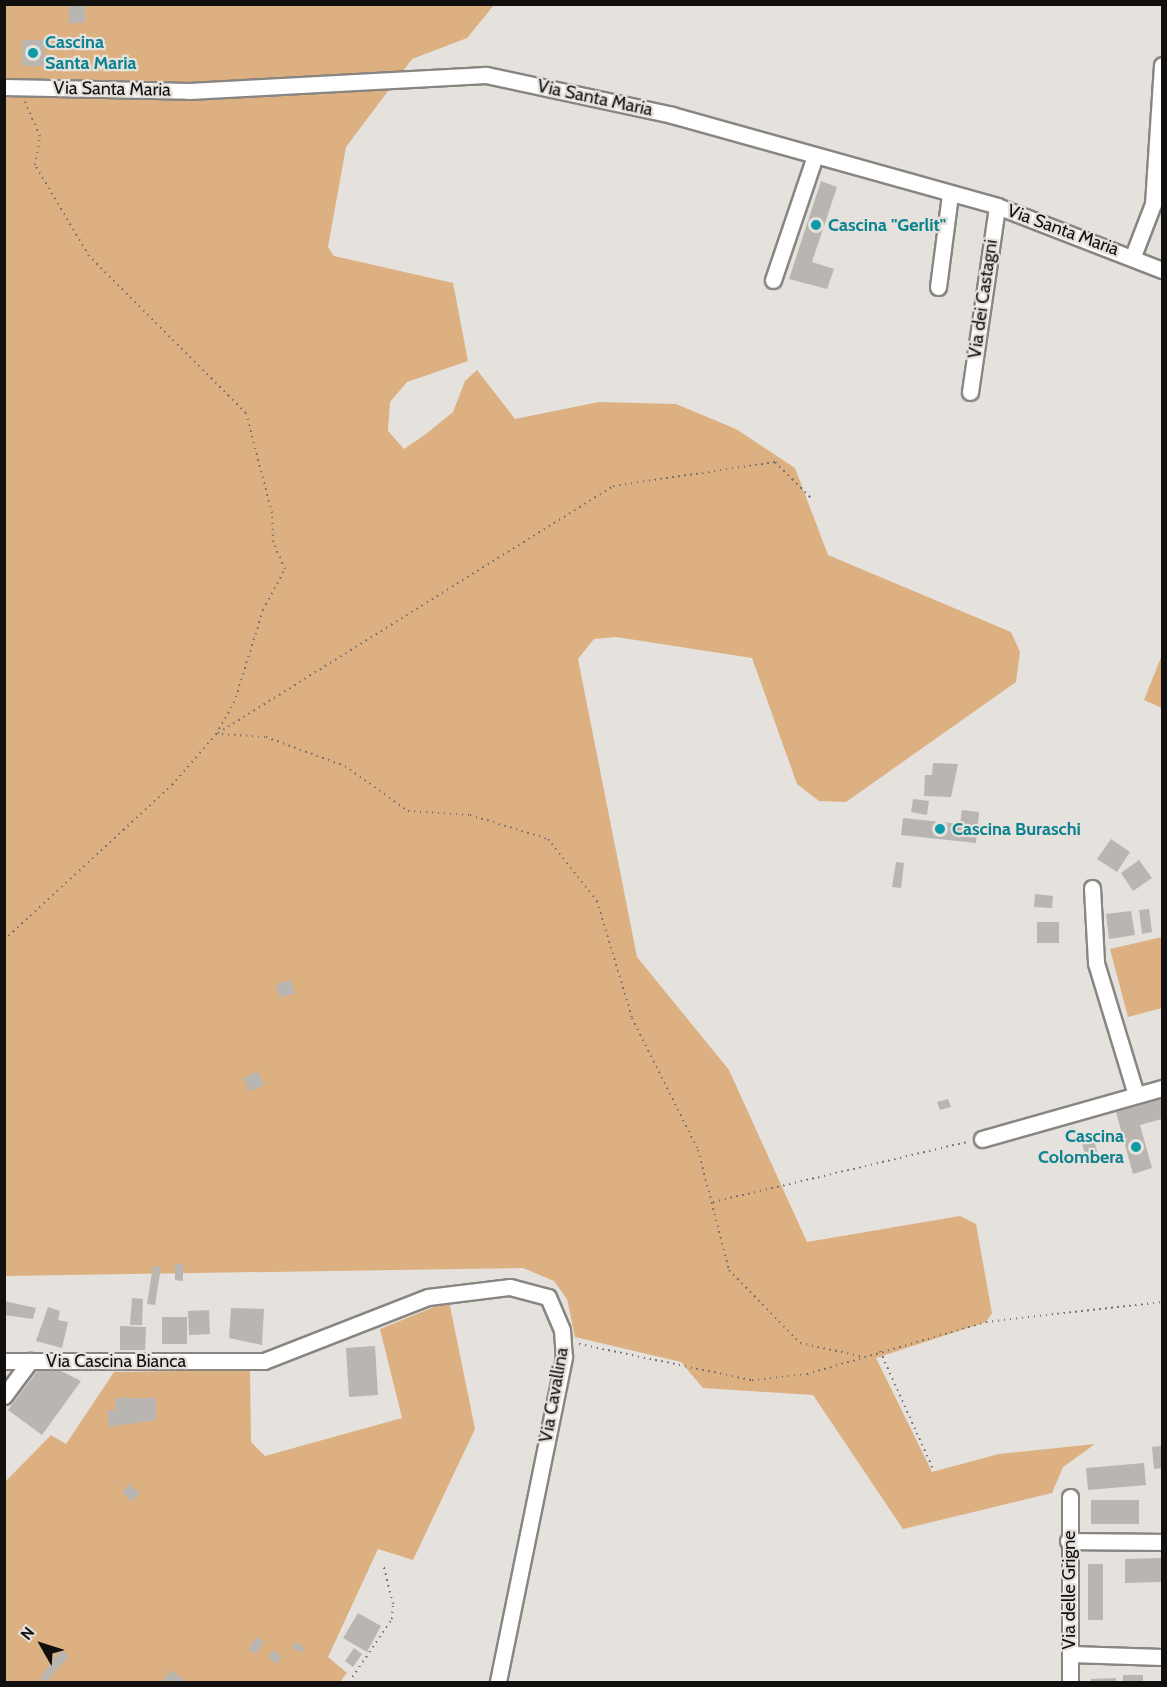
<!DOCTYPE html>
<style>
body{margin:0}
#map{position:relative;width:1167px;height:1687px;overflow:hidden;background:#e5e1dd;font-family:Cabin,sans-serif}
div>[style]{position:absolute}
.green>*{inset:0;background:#dcb081}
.building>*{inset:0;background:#b9b5b1}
.path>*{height:2px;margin-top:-1px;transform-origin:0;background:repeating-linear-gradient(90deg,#757270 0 1.5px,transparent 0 6px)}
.roads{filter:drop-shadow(2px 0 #898682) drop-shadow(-2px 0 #898682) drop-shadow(0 2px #898682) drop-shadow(0 -2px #898682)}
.minor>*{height:15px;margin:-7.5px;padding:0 7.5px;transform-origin:7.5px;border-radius:7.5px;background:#fff}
.dots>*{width:16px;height:16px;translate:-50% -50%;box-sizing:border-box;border:3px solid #e5e1dd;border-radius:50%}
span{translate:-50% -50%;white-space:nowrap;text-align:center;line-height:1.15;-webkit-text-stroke:4.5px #e5e1dd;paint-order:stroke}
.culture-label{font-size:18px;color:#0d838f;font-weight:700}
.left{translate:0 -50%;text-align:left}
.right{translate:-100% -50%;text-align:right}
.street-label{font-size:18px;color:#12100f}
.frame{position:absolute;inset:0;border:6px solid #12100f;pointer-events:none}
.north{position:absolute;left:12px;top:1615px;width:60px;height:60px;-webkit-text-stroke:4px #e5e1dd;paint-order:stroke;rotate:309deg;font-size:16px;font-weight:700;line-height:24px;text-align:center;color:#12100f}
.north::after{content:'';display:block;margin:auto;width:21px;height:27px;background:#12100f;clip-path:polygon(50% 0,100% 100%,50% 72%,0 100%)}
</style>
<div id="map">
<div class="green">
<i style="clip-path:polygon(4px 5px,494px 5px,467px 38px,412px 59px,346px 147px,328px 247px,334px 256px,453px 283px,468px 361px,407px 382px,390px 402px,388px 431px,404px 449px,426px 434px,453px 412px,465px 381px,477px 370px,515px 419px,599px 402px,676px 404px,736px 429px,795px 468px,828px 555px,1011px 632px,1020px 652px,1016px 682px,846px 802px,819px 801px,797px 784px,752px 658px,616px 637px,594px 639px,578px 659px,637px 957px,729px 1070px,807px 1242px,960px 1216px,976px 1224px,992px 1313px,986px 1322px,876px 1358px,932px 1472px,999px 1454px,1095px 1444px,1063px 1467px,1052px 1493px,903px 1529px,813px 1395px,703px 1388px,681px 1362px,575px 1337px,567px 1299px,554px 1281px,523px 1268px,5px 1276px)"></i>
<i style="clip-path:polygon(1162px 655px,1162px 708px,1144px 700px)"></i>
<i style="clip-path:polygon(1162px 937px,1162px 1008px,1128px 1017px,1110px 949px)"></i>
<i style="clip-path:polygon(449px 1301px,475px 1429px,413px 1560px,378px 1549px,328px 1657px,347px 1673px,340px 1682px,5px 1682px,4px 1483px,51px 1435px,66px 1444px,114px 1372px,250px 1370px,251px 1442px,265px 1456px,402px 1418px,380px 1329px)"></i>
</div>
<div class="building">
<i style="clip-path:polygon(69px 4px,85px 4px,85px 23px,69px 23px)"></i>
<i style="clip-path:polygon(22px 40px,45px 40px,45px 66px,22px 66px)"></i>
<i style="clip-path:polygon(821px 181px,837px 187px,812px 262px,834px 269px,827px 289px,789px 279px)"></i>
<i style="clip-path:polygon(933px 763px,958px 764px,951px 797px,924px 796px,925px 775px,932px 775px)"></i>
<i style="clip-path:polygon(913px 799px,929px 801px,927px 815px,911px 812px)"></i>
<i style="clip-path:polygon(962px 810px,979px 812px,976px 843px,901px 835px,903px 818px,960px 824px)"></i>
<i style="clip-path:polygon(1111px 839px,1130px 852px,1117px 872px,1097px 859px)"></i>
<i style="clip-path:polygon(1139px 860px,1152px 878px,1133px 891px,1121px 873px)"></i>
<i style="clip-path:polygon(896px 862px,904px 863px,901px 888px,892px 887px)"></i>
<i style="clip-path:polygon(1035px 894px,1053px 896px,1052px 908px,1034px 907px)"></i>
<i style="clip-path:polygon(1149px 909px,1152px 932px,1142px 934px,1139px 910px)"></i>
<i style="clip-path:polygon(1131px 911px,1135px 935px,1109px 939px,1106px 914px)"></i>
<i style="clip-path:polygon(1037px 922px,1059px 922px,1059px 943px,1037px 943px)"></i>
<i style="clip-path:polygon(291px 980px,295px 993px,280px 998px,276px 984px)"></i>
<i style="clip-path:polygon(258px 1071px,264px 1085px,249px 1092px,243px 1078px)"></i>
<i style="clip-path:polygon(948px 1099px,951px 1107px,940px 1110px,937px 1102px)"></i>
<i style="clip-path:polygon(1162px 1099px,1162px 1119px,1140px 1125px,1152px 1168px,1133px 1174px,1116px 1112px)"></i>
<i style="clip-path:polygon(1092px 1134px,1098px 1154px,1086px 1157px,1080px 1137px)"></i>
<i style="clip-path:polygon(175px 1264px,183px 1264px,183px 1281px,175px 1280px)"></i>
<i style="clip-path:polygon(153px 1266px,161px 1267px,155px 1305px,147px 1304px)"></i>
<i style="clip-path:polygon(132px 1298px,143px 1299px,142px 1325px,130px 1325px)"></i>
<i style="clip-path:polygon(4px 1301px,36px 1308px,33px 1319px,4px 1315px)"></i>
<i style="clip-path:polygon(48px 1307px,60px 1311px,58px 1320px,68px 1322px,62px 1348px,36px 1341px)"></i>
<i style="clip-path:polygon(231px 1308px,264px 1309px,262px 1345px,229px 1338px)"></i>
<i style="clip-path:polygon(209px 1310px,210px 1334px,189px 1335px,188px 1311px)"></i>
<i style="clip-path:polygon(162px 1317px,187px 1317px,187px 1344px,162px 1344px)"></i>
<i style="clip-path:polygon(120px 1326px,146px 1327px,145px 1350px,120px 1350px)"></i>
<i style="clip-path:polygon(375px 1346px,378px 1395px,349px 1397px,346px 1348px)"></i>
<i style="clip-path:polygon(38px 1370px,59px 1370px,81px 1381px,42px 1435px,8px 1410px)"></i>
<i style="clip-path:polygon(115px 1398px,156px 1398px,156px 1420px,108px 1427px,108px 1410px,115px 1410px)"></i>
<i style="clip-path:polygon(1162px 1446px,1162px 1468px,1154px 1469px,1152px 1447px)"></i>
<i style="clip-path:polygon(1144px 1463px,1146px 1485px,1088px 1490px,1086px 1468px)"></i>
<i style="clip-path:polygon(129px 1484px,140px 1493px,132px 1502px,122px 1492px)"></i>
<i style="clip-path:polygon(1091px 1500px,1139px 1500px,1139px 1524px,1091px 1524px)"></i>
<i style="clip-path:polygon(1162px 1558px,1162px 1582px,1125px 1583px,1125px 1559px)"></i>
<i style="clip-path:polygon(1088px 1564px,1103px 1564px,1103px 1620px,1088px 1620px)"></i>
<i style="clip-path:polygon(358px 1613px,381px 1626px,367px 1652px,343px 1638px)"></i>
<i style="clip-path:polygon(257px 1637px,264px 1642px,256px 1654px,248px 1649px)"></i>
<i style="clip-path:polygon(295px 1642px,305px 1647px,301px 1653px,292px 1648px)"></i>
<i style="clip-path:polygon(354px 1648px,362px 1654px,353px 1667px,345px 1661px)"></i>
<i style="clip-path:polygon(60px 1650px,69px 1656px,46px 1682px,40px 1678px)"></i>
<i style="clip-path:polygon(273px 1650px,282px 1657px,276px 1664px,268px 1657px)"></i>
<i style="clip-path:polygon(171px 1670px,184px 1680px,182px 1682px,162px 1682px)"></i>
<i style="clip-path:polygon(1123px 1675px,1143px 1675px,1143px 1682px,1123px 1682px)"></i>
<i style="clip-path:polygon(1116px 1678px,1116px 1682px,1091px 1682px,1091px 1679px)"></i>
</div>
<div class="path">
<i style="left:218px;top:733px;width:466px;rotate:-32deg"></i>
<i style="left:613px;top:486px;width:164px;rotate:-8.4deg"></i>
<i style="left:775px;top:462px;width:51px;rotate:45deg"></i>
<i style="left:216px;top:734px;width:50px;rotate:3.4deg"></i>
<i style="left:266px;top:737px;width:84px;rotate:20.2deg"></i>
<i style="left:345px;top:766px;width:77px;rotate:35.5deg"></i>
<i style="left:408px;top:811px;width:62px;rotate:3.7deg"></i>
<i style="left:470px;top:815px;width:82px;rotate:17.1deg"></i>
<i style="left:548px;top:839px;width:79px;rotate:51.7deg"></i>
<i style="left:597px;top:901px;width:122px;rotate:73.3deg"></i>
<i style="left:632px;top:1018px;width:148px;rotate:63.4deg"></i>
<i style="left:698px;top:1150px;width:124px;rotate:75.5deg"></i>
<i style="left:729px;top:1270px;width:102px;rotate:45.8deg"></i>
<i style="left:800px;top:1343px;width:66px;rotate:12.2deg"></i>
<i style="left:4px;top:940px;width:229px;rotate:-42.7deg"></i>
<i style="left:172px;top:785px;width:67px;rotate:-49.2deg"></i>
<i style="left:216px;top:734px;width:36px;rotate:-60deg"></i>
<i style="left:234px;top:703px;width:97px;rotate:-72.7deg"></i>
<i style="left:263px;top:610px;width:47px;rotate:-61.8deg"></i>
<i style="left:285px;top:569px;width:30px;rotate:-114deg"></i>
<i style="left:273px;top:542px;width:29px;rotate:-92deg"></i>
<i style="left:272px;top:513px;width:103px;rotate:-104.6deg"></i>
<i style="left:246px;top:413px;width:222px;rotate:-135deg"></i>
<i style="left:89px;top:256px;width:106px;rotate:-120.7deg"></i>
<i style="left:35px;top:165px;width:29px;rotate:-80deg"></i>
<i style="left:40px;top:136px;width:39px;rotate:-114deg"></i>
<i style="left:713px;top:1202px;width:261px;rotate:-13.3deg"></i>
<i style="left:579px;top:1344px;width:177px;rotate:11.8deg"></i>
<i style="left:752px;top:1380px;width:55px;rotate:-6.2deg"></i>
<i style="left:807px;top:1374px;width:186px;rotate:-16.2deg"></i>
<i style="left:986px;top:1322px;width:177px;rotate:-6.5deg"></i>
<i style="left:880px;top:1351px;width:132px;rotate:65.8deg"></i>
<i style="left:349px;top:1682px;width:76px;rotate:-55.7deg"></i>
<i style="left:392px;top:1619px;width:15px;rotate:-86deg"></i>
<i style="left:393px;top:1604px;width:41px;rotate:-104deg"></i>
</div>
<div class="roads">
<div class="minor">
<i style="left:4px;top:87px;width:185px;rotate:1.2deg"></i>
<i style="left:189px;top:91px;width:297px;rotate:-3.1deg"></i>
<i style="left:486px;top:75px;width:190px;rotate:12.1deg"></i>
<i style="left:672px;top:115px;width:337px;rotate:15.6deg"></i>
<i style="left:997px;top:206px;width:177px;rotate:21.2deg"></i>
<i style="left:1133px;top:256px;width:56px;rotate:-69deg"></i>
<i style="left:1153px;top:204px;width:139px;rotate:-86.3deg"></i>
<i style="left:773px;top:280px;width:128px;rotate:-71.3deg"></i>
<i style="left:938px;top:287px;width:93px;rotate:-82.6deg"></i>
<i style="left:970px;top:392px;width:188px;rotate:-81.7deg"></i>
<i style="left:1092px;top:888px;width:75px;rotate:86.9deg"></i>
<i style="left:1096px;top:963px;width:138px;rotate:73.1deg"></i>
<i style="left:982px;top:1139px;width:187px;rotate:-15.8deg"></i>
<i style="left:4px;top:1361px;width:260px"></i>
<i style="left:264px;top:1361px;width:176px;rotate:-21.3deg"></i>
<i style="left:428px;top:1297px;width:83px;rotate:-7deg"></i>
<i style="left:510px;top:1287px;width:39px;rotate:15deg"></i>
<i style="left:548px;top:1297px;width:36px;rotate:67deg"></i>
<i style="left:562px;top:1330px;width:27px;rotate:86deg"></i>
<i style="left:564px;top:1357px;width:332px;rotate:101.5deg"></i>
<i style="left:4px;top:1396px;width:44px;rotate:-53.4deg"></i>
<i style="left:1070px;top:1497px;width:185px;rotate:90deg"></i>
<i style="left:1068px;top:1541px;width:94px;rotate:0.6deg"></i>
<i style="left:1070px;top:1654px;width:92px;rotate:1.9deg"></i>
</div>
</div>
<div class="dots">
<i style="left:33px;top:53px;background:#0f9aa8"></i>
<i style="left:816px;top:225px;background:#0f9aa8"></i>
<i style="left:940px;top:829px;background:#0f9aa8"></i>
<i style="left:1136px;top:1147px;background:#0f9aa8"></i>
</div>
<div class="culture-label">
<span class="left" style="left:45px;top:53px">Cascina<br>Santa Maria</span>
<span class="left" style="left:828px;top:225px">Cascina "Gerlit"</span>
<span class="left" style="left:952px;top:829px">Cascina Buraschi</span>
<span class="right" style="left:1124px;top:1147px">Cascina<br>Colombera</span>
</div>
<div class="street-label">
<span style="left:112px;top:89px;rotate:1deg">Via Santa Maria</span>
<span style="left:595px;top:98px;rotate:12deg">Via Santa Maria</span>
<span style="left:1063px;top:230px;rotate:20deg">Via Santa Maria</span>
<span style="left:983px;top:299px;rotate:-82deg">Via dei Castagni</span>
<span style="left:116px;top:1361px">Via Cascina Bianca</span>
<span style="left:554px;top:1395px;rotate:-80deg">Via Cavallina</span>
<span style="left:1069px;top:1590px;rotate:-90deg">Via delle Grigne</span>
</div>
<div class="frame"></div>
<div class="north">N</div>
</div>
